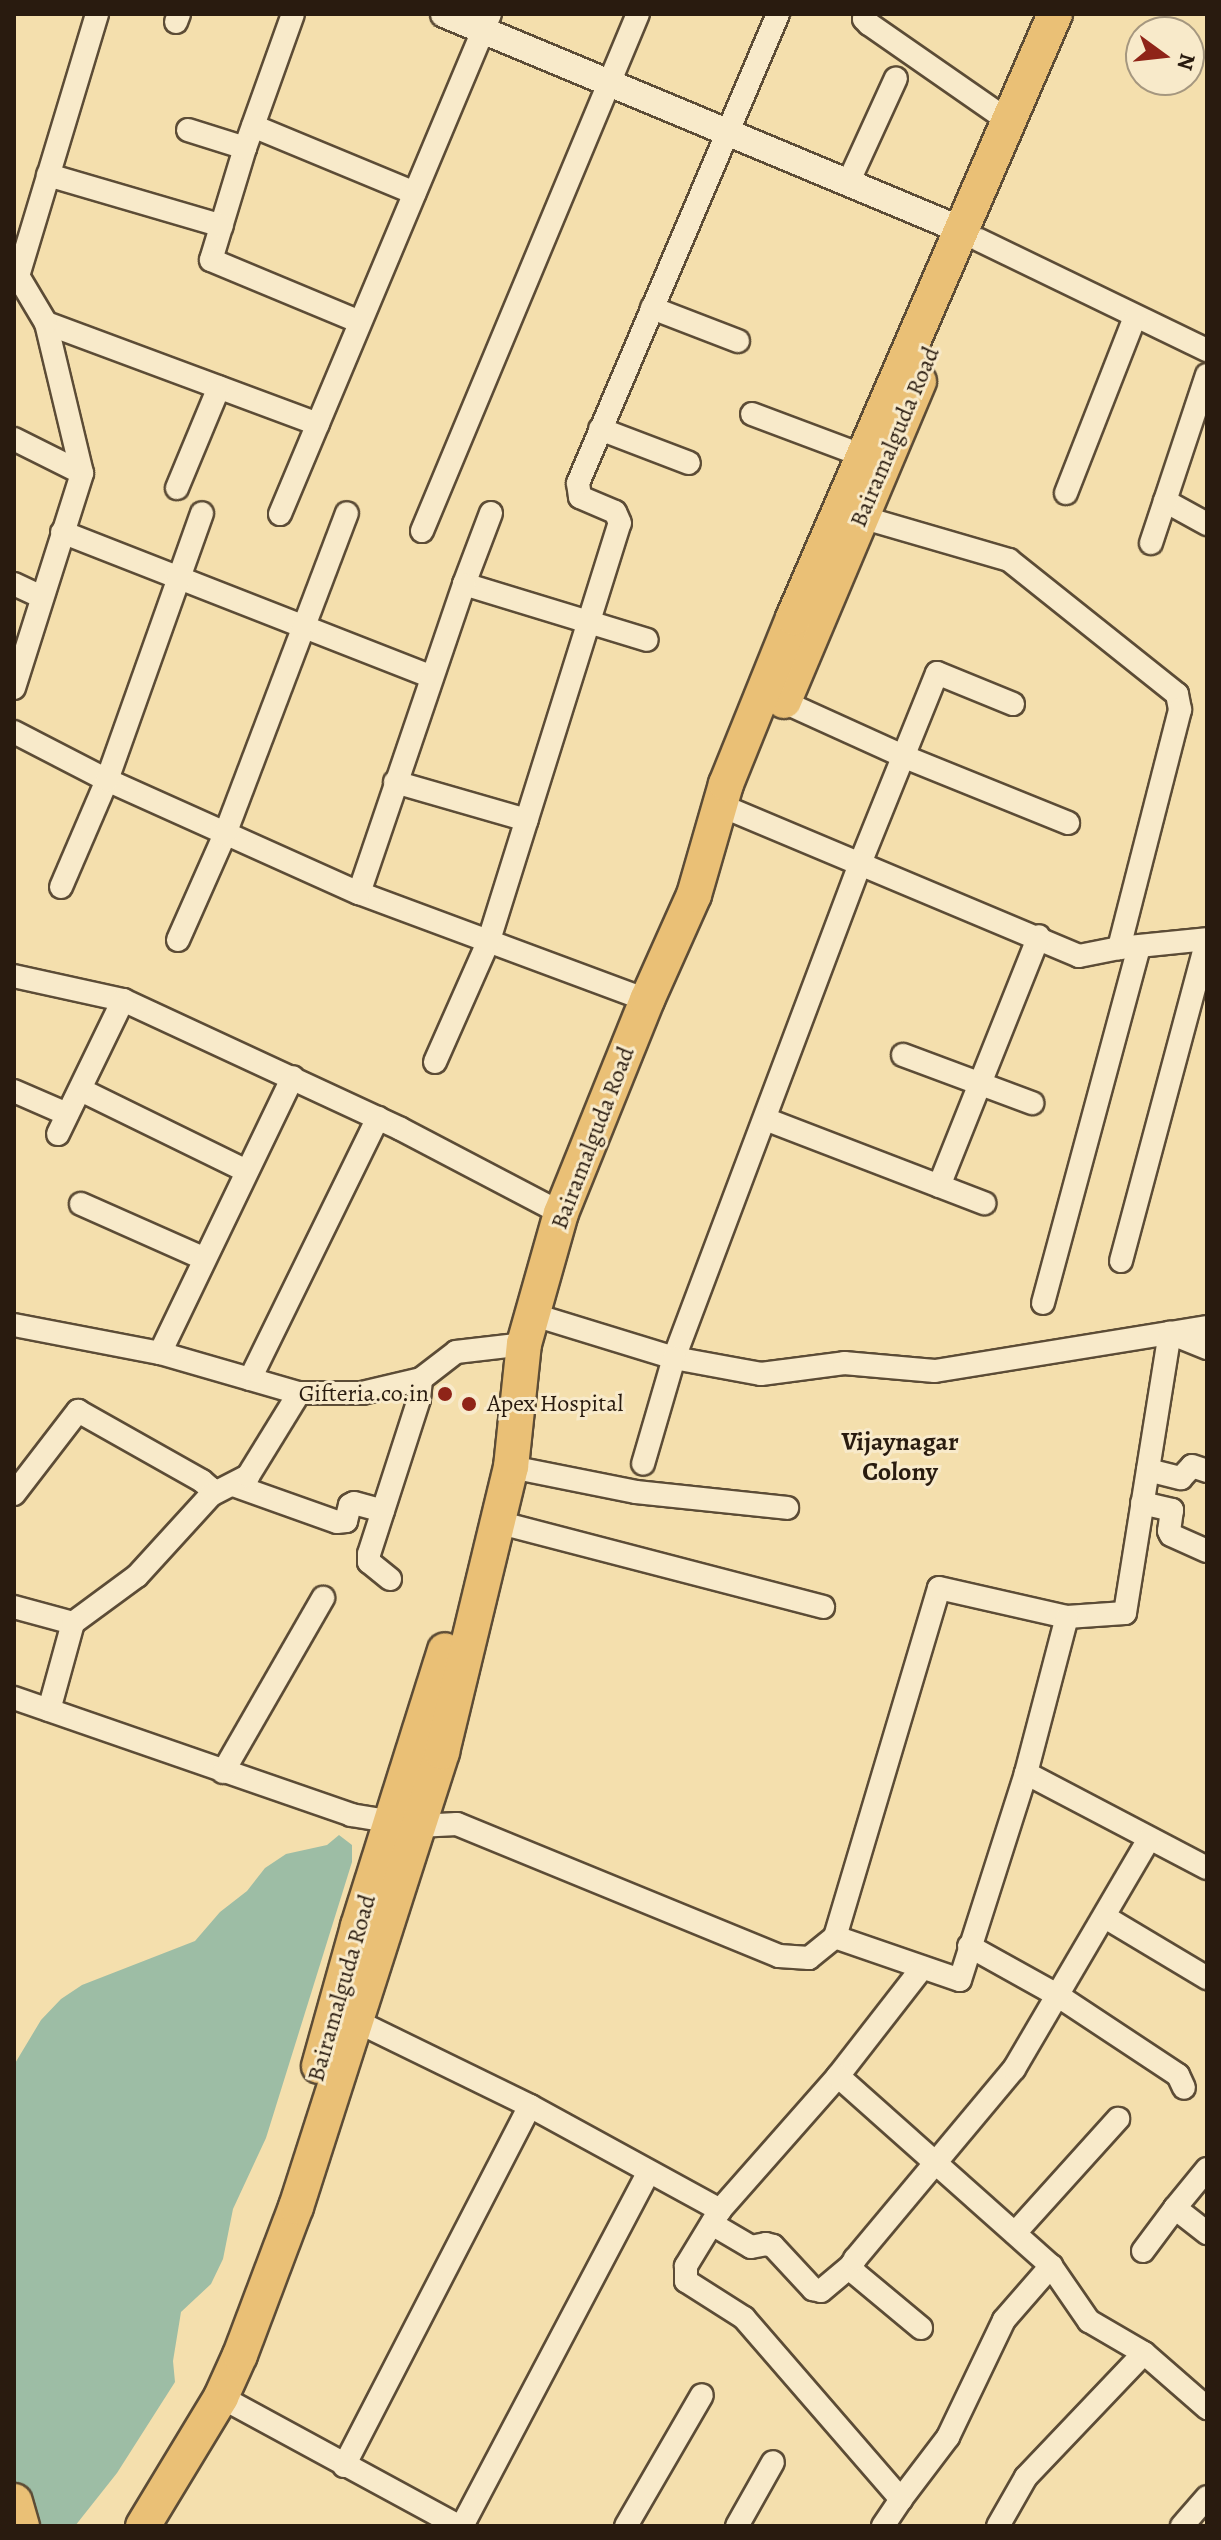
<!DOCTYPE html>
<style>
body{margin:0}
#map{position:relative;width:1221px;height:2540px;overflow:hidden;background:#f4dfad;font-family:Alegreya,serif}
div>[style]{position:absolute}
.water>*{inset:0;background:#9dbda5}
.roads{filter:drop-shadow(2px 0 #5c4c36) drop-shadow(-2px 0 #5c4c36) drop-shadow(0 2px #5c4c36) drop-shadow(0 -2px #5c4c36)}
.minor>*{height:22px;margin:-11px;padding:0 11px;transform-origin:11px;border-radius:11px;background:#f8eaca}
.tertiary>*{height:26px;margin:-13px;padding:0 13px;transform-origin:13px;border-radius:13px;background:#f8eaca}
.primary>*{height:34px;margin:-17px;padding:0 17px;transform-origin:17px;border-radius:17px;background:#eac076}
.trunk>*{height:36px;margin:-18px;padding:0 18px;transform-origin:18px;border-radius:18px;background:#eac076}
.dots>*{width:22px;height:22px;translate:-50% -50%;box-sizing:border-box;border:4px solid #f8eaca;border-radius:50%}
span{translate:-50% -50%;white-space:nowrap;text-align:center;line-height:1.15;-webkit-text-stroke:6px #f8eaca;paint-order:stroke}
.street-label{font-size:24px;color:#291b0f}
.poi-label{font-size:24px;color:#291b0f}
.right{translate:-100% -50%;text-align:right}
.left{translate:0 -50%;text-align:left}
.neighbourhood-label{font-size:26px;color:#291b0f;font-weight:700}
.frame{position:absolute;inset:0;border:16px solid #291b0f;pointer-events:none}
.north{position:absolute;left:1125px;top:16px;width:80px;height:80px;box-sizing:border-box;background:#f8eaca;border:2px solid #a5977f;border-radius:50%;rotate:105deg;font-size:22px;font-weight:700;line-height:32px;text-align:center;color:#291b0f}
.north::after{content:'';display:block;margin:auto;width:28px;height:36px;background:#8f2418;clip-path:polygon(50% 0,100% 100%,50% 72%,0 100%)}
</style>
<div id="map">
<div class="water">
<i style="clip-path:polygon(339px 1835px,352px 1845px,352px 1862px,266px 2138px,233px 2209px,223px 2259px,211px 2284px,181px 2312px,173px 2361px,175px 2382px,117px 2473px,75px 2526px,28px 2526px,14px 2501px,14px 2065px,41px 2020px,61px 1999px,82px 1985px,195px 1941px,220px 1912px,247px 1891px,265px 1868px,286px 1854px,327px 1845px)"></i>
</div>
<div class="roads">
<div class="minor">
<i style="left:293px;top:14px;width:142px;rotate:109.7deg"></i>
<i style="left:245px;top:148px;width:117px;rotate:106.9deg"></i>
<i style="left:211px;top:260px;width:161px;rotate:22.6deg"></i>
<i style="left:866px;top:14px;width:5px;rotate:112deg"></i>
<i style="left:864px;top:19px;width:7px;rotate:45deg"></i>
<i style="left:869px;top:24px;width:168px;rotate:34.8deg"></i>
<i style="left:176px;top:22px;width:9px;rotate:-69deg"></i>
<i style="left:253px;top:126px;width:175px;rotate:22.5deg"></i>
<i style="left:188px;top:130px;width:60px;rotate:17.5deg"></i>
<i style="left:48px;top:175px;width:181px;rotate:16.3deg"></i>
<i style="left:848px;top:183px;width:115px;rotate:-65.4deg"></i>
<i style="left:979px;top:240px;width:253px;rotate:25.8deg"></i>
<i style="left:652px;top:308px;width:92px;rotate:21deg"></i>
<i style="left:46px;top:323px;width:290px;rotate:20.4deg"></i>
<i style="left:752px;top:414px;width:116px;rotate:20.6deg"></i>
<i style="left:600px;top:429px;width:95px;rotate:20.9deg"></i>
<i style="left:14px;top:439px;width:76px;rotate:26.6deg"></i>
<i style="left:177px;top:488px;width:109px;rotate:-67.4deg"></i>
<i style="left:1066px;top:493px;width:189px;rotate:-68.6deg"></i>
<i style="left:1165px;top:501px;width:48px;rotate:28.7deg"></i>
<i style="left:491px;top:513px;width:76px;rotate:110.8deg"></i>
<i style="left:464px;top:584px;width:191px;rotate:17deg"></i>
<i style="left:280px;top:514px;width:542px;rotate:-67.22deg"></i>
<i style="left:861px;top:517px;width:154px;rotate:16.2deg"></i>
<i style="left:1009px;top:560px;width:215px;rotate:38.6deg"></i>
<i style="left:1177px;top:694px;width:16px;rotate:79deg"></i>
<i style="left:1180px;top:710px;width:246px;rotate:104.4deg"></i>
<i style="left:422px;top:531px;width:560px;rotate:-67.33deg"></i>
<i style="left:62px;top:532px;width:397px;rotate:21.4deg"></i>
<i style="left:1151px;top:543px;width:177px;rotate:-71.6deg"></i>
<i style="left:14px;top:584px;width:31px;rotate:25deg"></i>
<i style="left:14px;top:688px;width:225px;rotate:-72.4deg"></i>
<i style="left:82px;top:473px;width:154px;rotate:-103.5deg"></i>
<i style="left:46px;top:323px;width:55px;rotate:-120.8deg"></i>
<i style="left:18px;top:276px;width:274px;rotate:-73.2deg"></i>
<i style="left:784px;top:702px;width:133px;rotate:24.4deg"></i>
<i style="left:905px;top:757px;width:176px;rotate:22deg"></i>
<i style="left:1013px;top:704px;width:82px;rotate:-157.8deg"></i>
<i style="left:937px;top:673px;width:206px;rotate:112deg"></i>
<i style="left:860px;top:864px;width:528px;rotate:110.63deg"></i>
<i style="left:674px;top:1358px;width:88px;rotate:10.4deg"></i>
<i style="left:761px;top:1374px;width:84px;rotate:-7.5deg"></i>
<i style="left:844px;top:1363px;width:91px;rotate:5deg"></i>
<i style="left:935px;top:1371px;width:238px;rotate:-9.2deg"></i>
<i style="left:1170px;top:1333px;width:40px;rotate:22deg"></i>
<i style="left:14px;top:732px;width:105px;rotate:27.3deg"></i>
<i style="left:107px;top:780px;width:276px;rotate:24.2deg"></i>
<i style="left:359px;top:893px;width:307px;rotate:20.4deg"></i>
<i style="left:395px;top:782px;width:137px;rotate:16.1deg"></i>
<i style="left:734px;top:811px;width:374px;rotate:22.8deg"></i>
<i style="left:1079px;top:956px;width:41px;rotate:-11.3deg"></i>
<i style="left:1119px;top:948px;width:88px;rotate:-5.8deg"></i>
<i style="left:61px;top:887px;width:116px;rotate:-66.7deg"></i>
<i style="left:107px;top:780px;width:283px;rotate:-70.4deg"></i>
<i style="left:359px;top:893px;width:326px;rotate:-71.2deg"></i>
<i style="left:178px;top:940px;width:116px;rotate:-66.1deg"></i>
<i style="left:225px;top:834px;width:343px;rotate:-69.2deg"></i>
<i style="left:14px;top:976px;width:112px;rotate:12.4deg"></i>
<i style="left:123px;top:1000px;width:306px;rotate:24.9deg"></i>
<i style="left:401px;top:1129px;width:181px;rotate:27.7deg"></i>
<i style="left:903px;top:1055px;width:138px;rotate:20.4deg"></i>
<i style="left:435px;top:1062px;width:133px;rotate:-66.1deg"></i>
<i style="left:489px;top:940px;width:437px;rotate:-72.6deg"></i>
<i style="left:620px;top:523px;width:12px;rotate:-114deg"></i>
<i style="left:615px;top:512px;width:38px;rotate:-157deg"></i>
<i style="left:580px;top:497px;width:14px;rotate:-98deg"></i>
<i style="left:578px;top:483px;width:510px;rotate:-66.9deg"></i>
<i style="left:81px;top:1090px;width:184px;rotate:26.1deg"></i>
<i style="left:14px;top:1091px;width:58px;rotate:23.5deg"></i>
<i style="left:765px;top:1119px;width:235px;rotate:21deg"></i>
<i style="left:58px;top:1134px;width:149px;rotate:-64.1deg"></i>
<i style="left:939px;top:1186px;width:269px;rotate:-68.2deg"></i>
<i style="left:81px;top:1204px;width:133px;rotate:23.9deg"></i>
<i style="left:1121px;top:1261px;width:331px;rotate:-75deg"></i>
<i style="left:1043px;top:1303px;width:369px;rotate:-74.9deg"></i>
<i style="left:531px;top:1314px;width:150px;rotate:17.1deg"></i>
<i style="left:674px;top:1358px;width:110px;rotate:106.3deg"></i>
<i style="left:14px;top:1325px;width:149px;rotate:10.9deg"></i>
<i style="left:160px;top:1353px;width:145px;rotate:16.1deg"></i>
<i style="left:299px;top:1393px;width:63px"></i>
<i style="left:362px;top:1393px;width:61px;rotate:-13.3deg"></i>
<i style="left:421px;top:1379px;width:44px;rotate:-37.6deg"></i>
<i style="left:456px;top:1352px;width:68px;rotate:-6.7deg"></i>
<i style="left:160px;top:1353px;width:306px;rotate:-64.3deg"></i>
<i style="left:250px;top:1379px;width:291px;rotate:-63.9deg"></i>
<i style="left:511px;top:1467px;width:127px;rotate:11.3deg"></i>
<i style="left:636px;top:1492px;width:152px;rotate:6deg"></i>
<i style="left:1148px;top:1470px;width:34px;rotate:14deg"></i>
<i style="left:1181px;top:1478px;width:16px;rotate:-47deg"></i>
<i style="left:1192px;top:1466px;width:16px;rotate:18deg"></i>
<i style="left:233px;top:1485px;width:110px;rotate:19.6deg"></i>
<i style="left:337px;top:1522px;width:9px;rotate:-6deg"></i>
<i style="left:346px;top:1521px;width:16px;rotate:-76deg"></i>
<i style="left:350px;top:1505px;width:4px;rotate:-27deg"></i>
<i style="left:354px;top:1503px;width:30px;rotate:15deg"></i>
<i style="left:14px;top:1494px;width:105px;rotate:-52.4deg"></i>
<i style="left:78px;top:1411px;width:142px;rotate:29.4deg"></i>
<i style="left:202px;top:1481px;width:11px;rotate:41deg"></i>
<i style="left:210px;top:1488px;width:7px;rotate:82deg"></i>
<i style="left:1142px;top:1503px;width:31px;rotate:13deg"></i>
<i style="left:1172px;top:1510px;width:21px;rotate:98deg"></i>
<i style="left:1169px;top:1531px;width:4px;rotate:63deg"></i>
<i style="left:1171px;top:1535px;width:39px;rotate:24deg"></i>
<i style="left:497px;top:1522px;width:337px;rotate:14.6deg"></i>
<i style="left:390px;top:1579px;width:27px;rotate:-141deg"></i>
<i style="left:369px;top:1562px;width:8px;rotate:-90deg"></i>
<i style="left:369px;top:1554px;width:163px;rotate:-72.1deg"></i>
<i style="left:419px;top:1399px;width:20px;rotate:-84deg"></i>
<i style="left:14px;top:1607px;width:61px;rotate:15.2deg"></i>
<i style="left:14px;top:1698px;width:357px;rotate:19.1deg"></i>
<i style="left:351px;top:1815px;width:68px;rotate:9.3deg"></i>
<i style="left:418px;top:1826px;width:39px;rotate:-3deg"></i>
<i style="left:457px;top:1824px;width:348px;rotate:22.3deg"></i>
<i style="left:779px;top:1956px;width:30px;rotate:4deg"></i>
<i style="left:809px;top:1958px;width:33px;rotate:-39deg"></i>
<i style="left:835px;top:1937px;width:364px;rotate:-73.4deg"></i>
<i style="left:939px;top:1588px;width:131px;rotate:12.8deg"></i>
<i style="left:1067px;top:1617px;width:58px;rotate:-3.9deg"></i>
<i style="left:1125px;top:1613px;width:284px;rotate:-80.9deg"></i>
<i style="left:1170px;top:1333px;width:37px;rotate:-9deg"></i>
<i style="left:49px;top:1710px;width:90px;rotate:-74.6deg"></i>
<i style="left:73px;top:1623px;width:79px;rotate:-36.3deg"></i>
<i style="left:137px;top:1576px;width:110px;rotate:-47.6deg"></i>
<i style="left:211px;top:1495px;width:42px;rotate:-27.2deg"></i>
<i style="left:248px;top:1476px;width:97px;rotate:-58.4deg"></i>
<i style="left:223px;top:1772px;width:201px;rotate:-60.1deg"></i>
<i style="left:1026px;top:1773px;width:204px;rotate:27.7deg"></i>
<i style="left:1105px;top:1917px;width:119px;rotate:30.9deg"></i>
<i style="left:835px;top:1937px;width:132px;rotate:19deg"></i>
<i style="left:960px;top:1980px;width:217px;rotate:-72.3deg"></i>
<i style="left:1026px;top:1773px;width:161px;rotate:-75.3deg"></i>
<i style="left:969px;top:1946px;width:101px;rotate:29.1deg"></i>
<i style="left:1057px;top:1995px;width:145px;rotate:33.5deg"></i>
<i style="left:1178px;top:2075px;width:14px;rotate:65deg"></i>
<i style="left:356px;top:2021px;width:194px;rotate:26deg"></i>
<i style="left:530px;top:2106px;width:217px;rotate:28.7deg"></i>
<i style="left:720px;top:2210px;width:179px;rotate:-48.6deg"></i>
<i style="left:838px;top:2076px;width:137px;rotate:-52.1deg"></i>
<i style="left:838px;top:2076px;width:285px;rotate:41.7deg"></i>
<i style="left:1051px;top:2266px;width:67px;rotate:55.4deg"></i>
<i style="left:1089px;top:2321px;width:64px;rotate:30.2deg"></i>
<i style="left:1144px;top:2353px;width:84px;rotate:41.1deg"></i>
<i style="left:1207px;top:2169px;width:50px;rotate:129.4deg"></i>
<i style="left:1175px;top:2208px;width:41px;rotate:38deg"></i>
<i style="left:720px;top:2210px;width:66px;rotate:121.3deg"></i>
<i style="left:686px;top:2266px;width:15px;rotate:90deg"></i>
<i style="left:686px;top:2281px;width:69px;rotate:32.5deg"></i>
<i style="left:744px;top:2318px;width:240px;rotate:49.1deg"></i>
<i style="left:901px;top:2499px;width:78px;rotate:-52.8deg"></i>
<i style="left:948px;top:2437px;width:130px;rotate:-64.4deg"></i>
<i style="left:1004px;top:2320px;width:72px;rotate:-49deg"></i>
<i style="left:712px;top:2224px;width:45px;rotate:30.5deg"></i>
<i style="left:751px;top:2247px;width:15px;rotate:-11deg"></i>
<i style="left:766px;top:2244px;width:7px;rotate:16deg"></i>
<i style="left:773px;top:2246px;width:59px;rotate:47.1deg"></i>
<i style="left:813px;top:2289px;width:8px;rotate:14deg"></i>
<i style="left:821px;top:2291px;width:40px;rotate:-40deg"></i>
<i style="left:1015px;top:2233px;width:154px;rotate:-47.9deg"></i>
<i style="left:1143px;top:2251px;width:54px;rotate:-53.3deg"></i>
<i style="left:921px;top:2328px;width:86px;rotate:-140.2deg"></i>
<i style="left:855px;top:2273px;width:9px;rotate:-111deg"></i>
<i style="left:852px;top:2265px;width:7px;rotate:-63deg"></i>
<i style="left:855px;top:2259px;width:248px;rotate:-50.1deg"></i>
<i style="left:1014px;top:2069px;width:267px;rotate:-59.6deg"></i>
<i style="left:221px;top:2397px;width:271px;rotate:28.5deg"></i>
<i style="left:344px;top:2466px;width:405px;rotate:-62.7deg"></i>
<i style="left:462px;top:2526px;width:399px;rotate:-62.2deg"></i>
<i style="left:626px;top:2526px;width:151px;rotate:-59.9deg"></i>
<i style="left:737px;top:2526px;width:73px;rotate:-60.6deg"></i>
<i style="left:883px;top:2526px;width:32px;rotate:-56deg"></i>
<i style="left:998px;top:2526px;width:56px;rotate:-60.3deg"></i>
<i style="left:1026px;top:2477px;width:171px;rotate:-46.4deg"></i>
<i style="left:1182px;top:2526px;width:38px;rotate:-49deg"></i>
</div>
<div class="tertiary">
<i style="left:444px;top:14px;width:558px;rotate:22.66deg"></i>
</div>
<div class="primary">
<i style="left:784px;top:701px;width:347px;rotate:-67.1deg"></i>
<i style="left:319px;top:2066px;width:145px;rotate:-74.4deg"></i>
<i style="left:358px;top:1926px;width:289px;rotate:-72.5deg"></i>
<i style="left:143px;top:2526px;width:151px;rotate:-58.8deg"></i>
<i style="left:221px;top:2397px;width:46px;rotate:-65.7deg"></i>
<i style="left:240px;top:2355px;width:158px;rotate:-69.3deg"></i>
<i style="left:296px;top:2207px;width:478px;rotate:-72.2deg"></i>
<i style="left:442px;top:1752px;width:293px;rotate:-76.4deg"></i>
<i style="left:511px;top:1467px;width:124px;rotate:-84deg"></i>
<i style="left:524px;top:1344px;width:136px;rotate:-74.2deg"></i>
<i style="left:561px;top:1213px;width:230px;rotate:-68deg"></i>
<i style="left:647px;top:1000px;width:115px;rotate:-65.9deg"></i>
<i style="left:694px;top:895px;width:116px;rotate:-73.9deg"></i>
<i style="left:726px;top:784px;width:179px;rotate:-68deg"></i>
<i style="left:793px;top:618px;width:658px;rotate:-66.55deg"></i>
</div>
<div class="trunk">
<i style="left:14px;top:2502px;width:25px;rotate:74deg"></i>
</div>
</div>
<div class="dots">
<i style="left:445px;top:1394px;background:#8f2418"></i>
<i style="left:469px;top:1404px;background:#8f2418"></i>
</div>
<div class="street-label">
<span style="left:895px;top:437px;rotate:-67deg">Bairamalguda Road</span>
<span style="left:593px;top:1138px;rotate:-69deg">Bairamalguda Road</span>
<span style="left:342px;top:1988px;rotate:-74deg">Bairamalguda Road</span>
</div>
<div class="poi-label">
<span class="right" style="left:429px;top:1394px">Gifteria.co.in</span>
<span class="left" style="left:487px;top:1404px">Apex Hospital</span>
</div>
<div class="neighbourhood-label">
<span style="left:900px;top:1457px">Vijaynagar<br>Colony</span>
</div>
<div class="frame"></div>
<div class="north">N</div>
</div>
